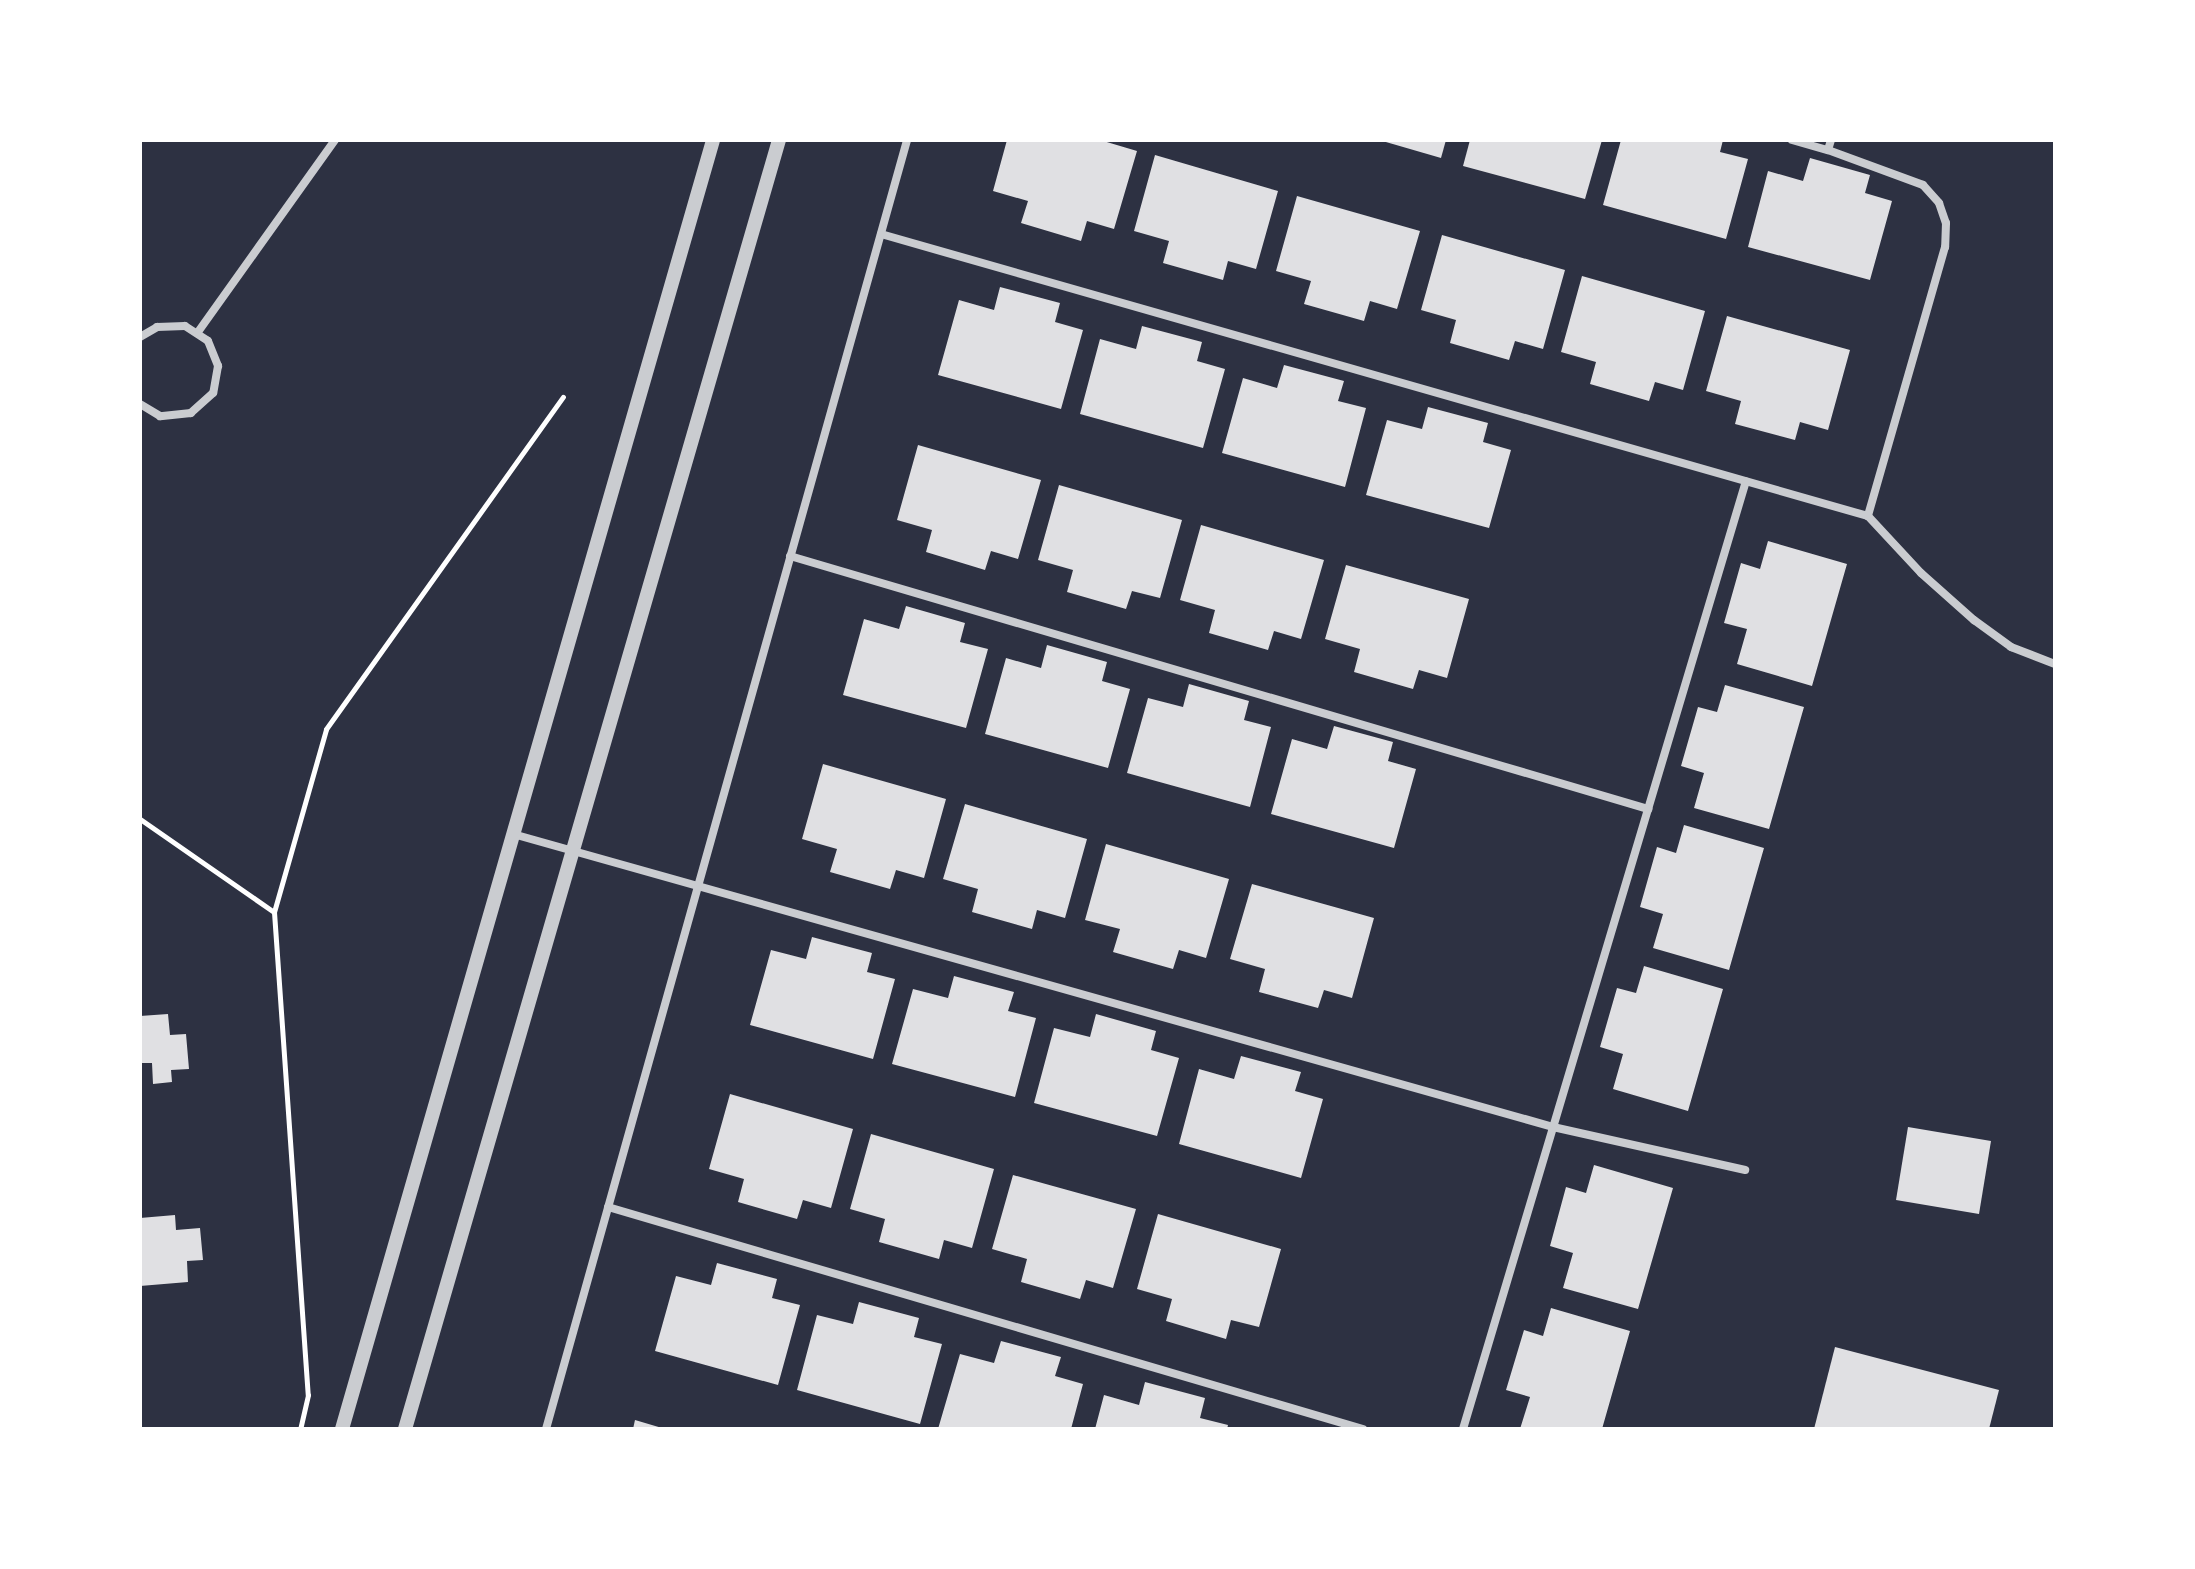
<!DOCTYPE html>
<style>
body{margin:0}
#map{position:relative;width:2195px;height:1569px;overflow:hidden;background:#2d3142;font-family:"IBM Plex Sans",sans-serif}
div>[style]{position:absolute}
.building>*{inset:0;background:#e0e0e3}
.path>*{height:5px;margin:-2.5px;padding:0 2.5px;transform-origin:2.5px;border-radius:2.5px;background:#fff}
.minor>*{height:8px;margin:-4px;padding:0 4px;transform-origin:4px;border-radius:4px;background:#caccd0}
.tertiary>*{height:14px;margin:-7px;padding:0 7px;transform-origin:7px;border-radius:7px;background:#caccd0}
span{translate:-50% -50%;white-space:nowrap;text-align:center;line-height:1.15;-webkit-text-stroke:8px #fff;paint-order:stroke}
.frame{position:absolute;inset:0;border:142px solid #fff;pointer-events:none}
</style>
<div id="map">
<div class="building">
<i style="clip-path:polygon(1007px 140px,1100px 140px,1137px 151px,1114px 229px,1087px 221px,1081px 241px,1021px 223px,1028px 201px,993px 191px)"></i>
<i style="clip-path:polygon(1379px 140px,1446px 140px,1441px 158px)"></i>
<i style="clip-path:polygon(1470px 140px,1602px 140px,1585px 199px,1463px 166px)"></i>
<i style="clip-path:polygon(1621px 140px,1723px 140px,1720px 152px,1748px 159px,1726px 239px,1603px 205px)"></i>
<i style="clip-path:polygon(1155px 155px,1278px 191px,1256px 269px,1228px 261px,1223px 280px,1163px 263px,1169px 241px,1134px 231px)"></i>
<i style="clip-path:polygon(1810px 158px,1870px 175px,1865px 193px,1892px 201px,1870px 280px,1748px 247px,1768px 171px,1803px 181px)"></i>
<i style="clip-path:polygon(1297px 196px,1420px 231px,1397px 309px,1370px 301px,1364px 321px,1304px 304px,1311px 281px,1276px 271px)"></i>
<i style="clip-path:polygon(1442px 235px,1565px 270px,1543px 349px,1515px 341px,1509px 360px,1450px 343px,1456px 320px,1421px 310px)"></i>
<i style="clip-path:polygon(1582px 276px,1705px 311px,1683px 390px,1655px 382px,1649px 401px,1590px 384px,1596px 362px,1561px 352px)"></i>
<i style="clip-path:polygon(1000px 287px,1060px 303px,1055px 322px,1083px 330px,1061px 409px,938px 375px,959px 300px,994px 310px)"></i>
<i style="clip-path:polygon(1727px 316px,1850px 350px,1828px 430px,1800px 422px,1795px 440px,1735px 424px,1741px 401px,1706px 391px)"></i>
<i style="clip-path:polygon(1142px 326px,1202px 342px,1197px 361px,1225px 369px,1203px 448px,1080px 414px,1100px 339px,1136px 349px)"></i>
<i style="clip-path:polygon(1284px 365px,1344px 381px,1338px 401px,1366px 408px,1345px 487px,1222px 453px,1243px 378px,1277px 388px)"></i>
<i style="clip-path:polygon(1428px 407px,1488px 423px,1483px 442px,1511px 450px,1489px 528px,1366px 495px,1387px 420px,1422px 429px)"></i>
<i style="clip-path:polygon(918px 445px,1041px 480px,1018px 559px,991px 551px,985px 570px,926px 552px,932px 530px,897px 520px)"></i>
<i style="clip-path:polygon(1059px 485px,1182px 520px,1160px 598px,1132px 591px,1126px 609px,1067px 592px,1073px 570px,1038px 560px)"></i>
<i style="clip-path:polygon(1201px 525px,1324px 560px,1301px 639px,1274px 631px,1268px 650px,1209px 633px,1215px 610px,1180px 600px)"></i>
<i style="clip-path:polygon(1768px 541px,1847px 564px,1812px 686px,1737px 664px,1747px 629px,1724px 623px,1741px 563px,1760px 569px)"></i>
<i style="clip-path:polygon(1346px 565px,1469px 599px,1447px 678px,1419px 670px,1413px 689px,1354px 672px,1360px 649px,1325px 639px)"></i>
<i style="clip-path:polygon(906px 606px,965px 623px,960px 642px,988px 649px,966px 728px,843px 695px,864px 619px,899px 629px)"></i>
<i style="clip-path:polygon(1047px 645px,1107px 662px,1102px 681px,1130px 689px,1108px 768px,985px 734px,1006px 658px,1041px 668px)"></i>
<i style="clip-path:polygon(1189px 684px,1249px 701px,1244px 720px,1271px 727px,1250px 807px,1127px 773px,1148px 698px,1183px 707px)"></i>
<i style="clip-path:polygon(1725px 685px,1804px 707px,1769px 829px,1694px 808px,1704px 773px,1681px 766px,1698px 707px,1717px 712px)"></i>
<i style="clip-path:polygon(1334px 726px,1393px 742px,1388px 761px,1416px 769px,1394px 848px,1271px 814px,1292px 739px,1327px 749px)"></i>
<i style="clip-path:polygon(823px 764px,946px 799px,924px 878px,896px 870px,890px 889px,830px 872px,837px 849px,802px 839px)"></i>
<i style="clip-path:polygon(965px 804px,1087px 839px,1065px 918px,1037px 910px,1032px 929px,972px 912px,978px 889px,943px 879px)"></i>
<i style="clip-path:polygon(1684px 825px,1764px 848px,1729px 970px,1653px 948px,1663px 914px,1640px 907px,1657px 847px,1676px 853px)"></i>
<i style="clip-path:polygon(1106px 844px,1229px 879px,1206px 958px,1179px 950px,1173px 969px,1113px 952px,1120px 929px,1085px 920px)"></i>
<i style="clip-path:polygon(1252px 884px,1374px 918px,1352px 998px,1324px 990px,1318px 1008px,1259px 992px,1265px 969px,1230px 959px)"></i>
<i style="clip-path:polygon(812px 937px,872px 953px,867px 972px,895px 979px,873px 1059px,750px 1025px,771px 950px,806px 959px)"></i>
<i style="clip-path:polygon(1644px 966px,1723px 989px,1688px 1111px,1613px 1089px,1623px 1054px,1600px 1047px,1617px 988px,1636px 993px)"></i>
<i style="clip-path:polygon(954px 976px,1014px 992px,1008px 1011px,1036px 1018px,1015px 1097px,892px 1064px,913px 989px,948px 998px)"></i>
<i style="clip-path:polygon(168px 1014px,170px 1035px,186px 1034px,189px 1069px,171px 1070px,172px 1082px,153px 1084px,152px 1063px,140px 1063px,140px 1016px)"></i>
<i style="clip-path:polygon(1096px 1014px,1156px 1031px,1151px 1050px,1179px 1058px,1157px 1136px,1034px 1103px,1054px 1028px,1090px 1037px)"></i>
<i style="clip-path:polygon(1241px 1056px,1301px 1072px,1295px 1091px,1323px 1099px,1301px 1178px,1179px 1144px,1199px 1069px,1234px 1079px)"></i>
<i style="clip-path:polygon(730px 1094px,853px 1129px,831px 1208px,803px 1200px,797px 1219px,738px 1202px,744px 1179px,709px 1169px)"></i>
<i style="clip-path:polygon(1908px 1127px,1991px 1141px,1979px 1214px,1896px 1200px)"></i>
<i style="clip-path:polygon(871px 1134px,994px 1169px,972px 1248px,944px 1240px,939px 1259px,879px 1242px,885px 1219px,850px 1209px)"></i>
<i style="clip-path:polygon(1594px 1165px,1673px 1188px,1638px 1309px,1563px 1288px,1573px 1253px,1550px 1246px,1566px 1187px,1586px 1193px)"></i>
<i style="clip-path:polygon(1013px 1175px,1136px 1209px,1113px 1288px,1086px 1280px,1080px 1299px,1021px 1282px,1027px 1259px,992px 1249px)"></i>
<i style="clip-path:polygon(1158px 1214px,1281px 1249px,1259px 1327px,1231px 1320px,1226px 1339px,1166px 1321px,1172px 1299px,1137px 1289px)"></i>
<i style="clip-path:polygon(175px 1215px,176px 1230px,200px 1228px,203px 1260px,187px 1261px,188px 1282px,140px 1286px,140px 1218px)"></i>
<i style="clip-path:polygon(717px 1263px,777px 1279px,772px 1298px,800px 1305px,778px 1385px,655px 1351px,676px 1276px,711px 1285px)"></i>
<i style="clip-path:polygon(859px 1302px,919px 1318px,914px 1337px,942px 1344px,920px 1424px,797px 1390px,817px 1315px,853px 1324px)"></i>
<i style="clip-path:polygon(1551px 1308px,1630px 1331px,1602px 1429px,1520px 1429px,1530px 1397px,1506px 1390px,1524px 1330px,1543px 1336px)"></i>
<i style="clip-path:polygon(1001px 1341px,1061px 1357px,1055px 1376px,1083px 1384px,1071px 1429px,938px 1429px,960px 1354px,994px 1363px)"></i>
<i style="clip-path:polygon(1835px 1347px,1999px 1390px,1989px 1429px,1814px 1429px)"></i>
<i style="clip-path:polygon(1145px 1382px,1205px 1398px,1200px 1418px,1228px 1425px,1227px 1429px,1095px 1429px,1104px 1395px,1139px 1405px)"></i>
<i style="clip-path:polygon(635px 1420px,662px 1428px,662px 1429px,633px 1429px)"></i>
</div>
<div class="path">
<i style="left:140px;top:819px;width:163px;rotate:34.8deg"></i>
<i style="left:274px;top:912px;width:484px;rotate:86deg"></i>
<i style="left:308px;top:1395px;width:35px;rotate:103deg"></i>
<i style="left:274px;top:912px;width:190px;rotate:-74.1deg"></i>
<i style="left:326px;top:729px;width:408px;rotate:-54.5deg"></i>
</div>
<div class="minor">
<i style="left:1792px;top:140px;width:37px;rotate:16deg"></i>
<i style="left:1831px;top:140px;width:10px;rotate:107deg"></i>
<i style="left:1828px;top:150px;width:101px;rotate:20.2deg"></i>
<i style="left:1923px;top:185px;width:24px;rotate:48deg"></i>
<i style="left:1939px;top:203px;width:21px;rotate:71deg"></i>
<i style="left:1946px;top:223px;width:24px;rotate:92deg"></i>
<i style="left:1945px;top:247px;width:280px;rotate:106deg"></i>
<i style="left:1868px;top:516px;width:78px;rotate:47.1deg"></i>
<i style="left:1921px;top:573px;width:71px;rotate:41.6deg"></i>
<i style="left:1974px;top:620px;width:46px;rotate:36.1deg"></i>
<i style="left:2011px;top:647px;width:47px;rotate:21.1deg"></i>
<i style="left:881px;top:234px;width:1026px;rotate:15.95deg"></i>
<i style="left:198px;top:332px;width:236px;rotate:-54.5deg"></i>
<i style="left:140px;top:337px;width:20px;rotate:-30deg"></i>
<i style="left:157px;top:327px;width:28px;rotate:-2deg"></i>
<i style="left:185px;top:326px;width:27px;rotate:33deg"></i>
<i style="left:208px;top:341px;width:27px;rotate:68deg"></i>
<i style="left:218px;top:366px;width:27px;rotate:100deg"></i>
<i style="left:213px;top:393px;width:30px;rotate:138deg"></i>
<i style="left:191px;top:413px;width:31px;rotate:174deg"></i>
<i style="left:160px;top:416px;width:23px;rotate:-149deg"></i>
<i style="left:790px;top:556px;width:895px;rotate:16.43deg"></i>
<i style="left:513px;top:834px;width:1080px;rotate:15.73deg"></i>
<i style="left:1553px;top:1127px;width:197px;rotate:12.6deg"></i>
<i style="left:608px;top:1207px;width:787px;rotate:16.39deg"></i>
<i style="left:546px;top:1429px;width:1339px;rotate:-74.35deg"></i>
<i style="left:1463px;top:1429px;width:989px;rotate:-73.38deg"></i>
</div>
<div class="tertiary">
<i style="left:342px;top:1429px;width:1341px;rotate:-73.94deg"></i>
<i style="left:405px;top:1429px;width:1342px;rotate:-73.82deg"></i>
</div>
<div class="frame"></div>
</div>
